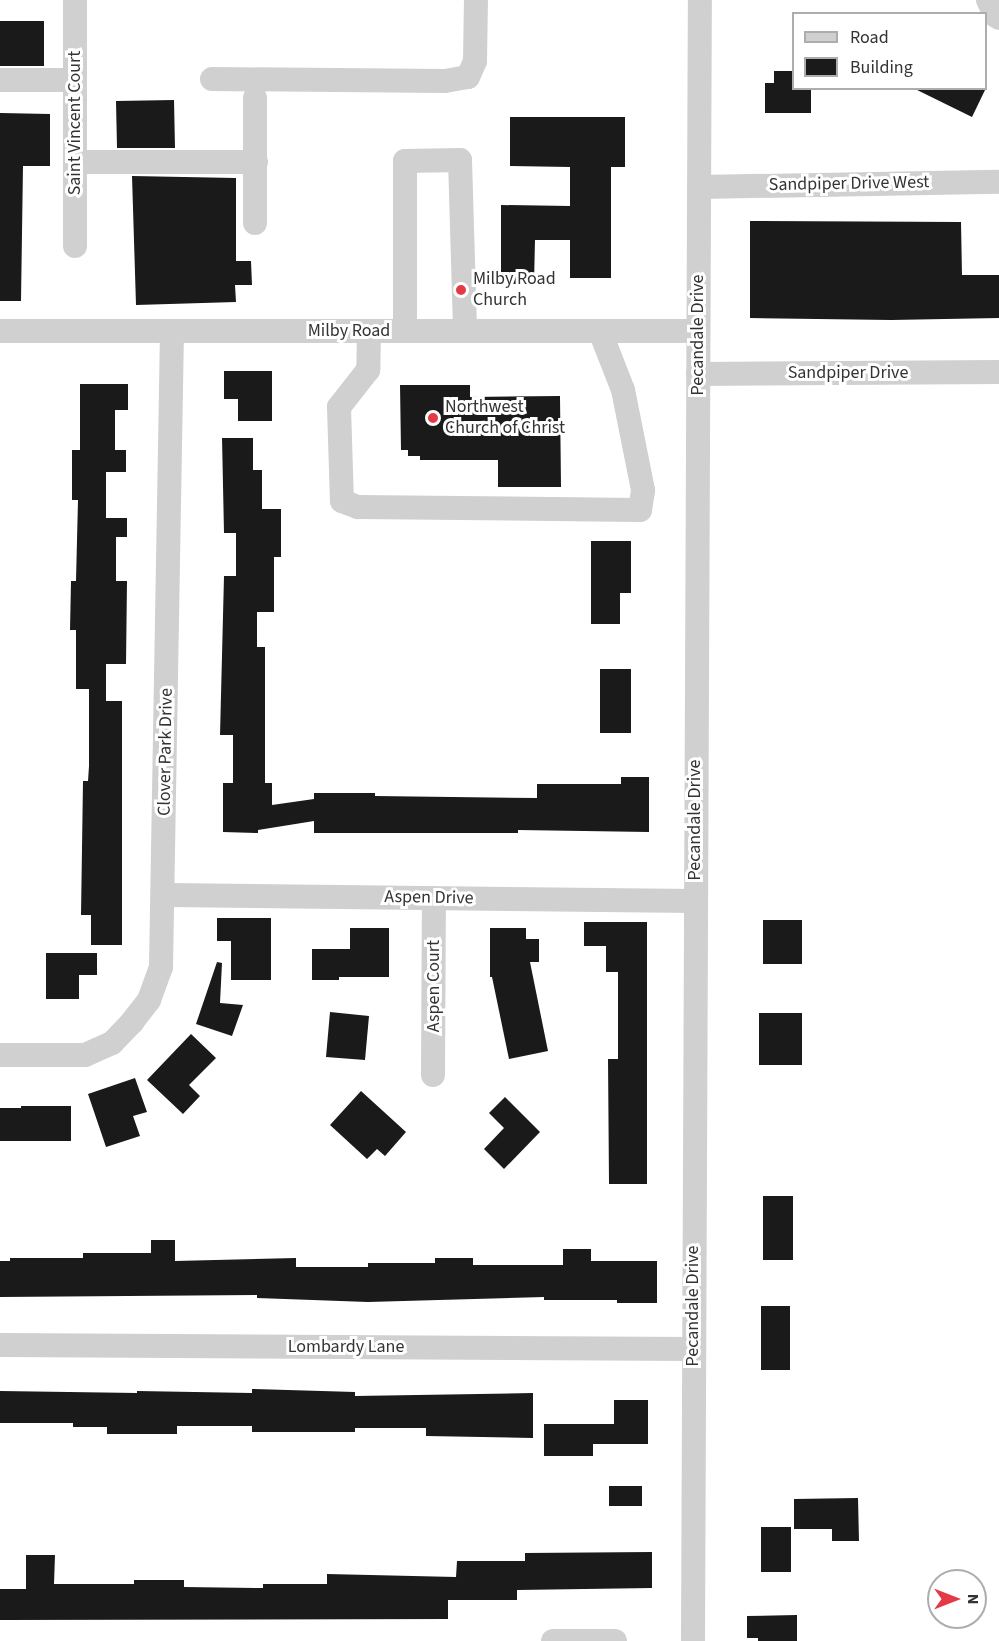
<!DOCTYPE html>
<style>
body{margin:0}
#map{position:relative;width:999px;height:1641px;overflow:hidden;background:#fff;font-family:"Source Sans 3",sans-serif}
div>[style]{position:absolute}
.building>*{inset:0;background:#1a1a1a}
.minor>*{height:24px;margin:-12px;padding:0 12px;transform-origin:12px;border-radius:12px;background:#d0d0d0}
.dots>*{width:16px;height:16px;translate:-50% -50%;box-sizing:border-box;border:3px solid #fff;border-radius:50%}
span{translate:-50% -50%;white-space:nowrap;text-align:center;line-height:1.15;-webkit-text-stroke:6px #fff;paint-order:stroke}
.street-label{font-size:18px;color:#333}
.poi-label{font-size:18px;color:#333}
.left{translate:0 -50%;text-align:left}
.legend{position:absolute;left:792px;top:12px;width:195px;height:78px;box-sizing:border-box;background:#fff;border:2px solid #adadad;margin:0;padding:8px 10px;list-style:none;font-size:18px;color:#333}
.legend li{display:flex;align-items:center;gap:12px;height:30px}
.legend b{width:30px;border:2px solid #adadad}
.north{position:absolute;left:927px;top:1569px;width:60px;height:60px;box-sizing:border-box;background:#fff;border:2px solid #adadad;border-radius:50%;rotate:90deg;font-size:16px;font-weight:700;line-height:24px;text-align:center;color:#333}
.north::after{content:'';display:block;margin:auto;width:21px;height:27px;background:#e63946;clip-path:polygon(50% 0,100% 100%,50% 72%,0 100%)}
</style>
<div id="map">
<div class="building">
<i style="clip-path:polygon(0 21px,44px 21px,44px 66px,0 66px)"></i>
<i style="clip-path:polygon(774px 71px,794px 71px,794px 88px,811px 88px,811px 113px,765px 113px,765px 83px,774px 83px)"></i>
<i style="clip-path:polygon(913px 88px,986px 88px,972px 117px)"></i>
<i style="clip-path:polygon(174px 100px,175px 148px,117px 148px,116px 101px)"></i>
<i style="clip-path:polygon(0 113px,50px 114px,50px 166px,23px 166px,21px 301px,0 301px)"></i>
<i style="clip-path:polygon(510px 117px,625px 117px,625px 167px,611px 167px,611px 278px,570px 278px,570px 240px,535px 240px,534px 284px,501px 284px,501px 205px,570px 206px,570px 167px,510px 166px)"></i>
<i style="clip-path:polygon(132px 176px,236px 178px,236px 261px,251px 261px,252px 285px,235px 285px,236px 302px,136px 305px)"></i>
<i style="clip-path:polygon(750px 221px,961px 222px,962px 275px,999px 275px,999px 318px,891px 320px,750px 318px)"></i>
<i style="clip-path:polygon(224px 371px,272px 371px,272px 421px,238px 421px,238px 399px,224px 399px)"></i>
<i style="clip-path:polygon(80px 384px,128px 384px,128px 410px,115px 410px,115px 450px,126px 450px,126px 472px,106px 472px,106px 518px,127px 518px,127px 537px,116px 537px,116px 581px,127px 581px,126px 664px,106px 664px,106px 701px,122px 701px,122px 945px,91px 945px,91px 915px,81px 915px,83px 781px,88px 781px,89px 766px,89px 689px,76px 689px,76px 630px,70px 630px,71px 581px,76px 581px,78px 500px,72px 500px,72px 450px,80px 450px)"></i>
<i style="clip-path:polygon(400px 385px,470px 385px,470px 397px,560px 396px,561px 487px,498px 487px,498px 460px,420px 460px,420px 456px,408px 456px,408px 450px,401px 450px)"></i>
<i style="clip-path:polygon(222px 438px,253px 438px,253px 470px,262px 470px,262px 509px,281px 509px,281px 557px,274px 557px,274px 612px,257px 612px,257px 647px,265px 647px,265px 783px,272px 783px,272px 805px,314px 799px,314px 793px,375px 793px,375px 796px,537px 798px,537px 784px,621px 784px,621px 777px,649px 777px,649px 832px,518px 830px,518px 833px,314px 833px,314px 821px,258px 830px,258px 833px,223px 832px,223px 783px,233px 783px,233px 735px,220px 735px,224px 576px,236px 576px,236px 533px,224px 533px)"></i>
<i style="clip-path:polygon(591px 541px,631px 541px,631px 593px,620px 593px,620px 624px,591px 624px)"></i>
<i style="clip-path:polygon(600px 669px,631px 669px,631px 733px,600px 733px)"></i>
<i style="clip-path:polygon(217px 918px,271px 918px,271px 980px,231px 980px,231px 941px,217px 941px)"></i>
<i style="clip-path:polygon(763px 920px,802px 920px,802px 964px,763px 964px)"></i>
<i style="clip-path:polygon(584px 922px,647px 922px,647px 1184px,609px 1184px,608px 1059px,618px 1059px,618px 972px,606px 972px,606px 946px,584px 946px)"></i>
<i style="clip-path:polygon(350px 928px,389px 928px,389px 977px,339px 977px,339px 980px,312px 980px,312px 949px,350px 949px)"></i>
<i style="clip-path:polygon(490px 928px,526px 928px,526px 939px,539px 939px,539px 962px,530px 962px,548px 1051px,509px 1059px,492px 977px,490px 977px)"></i>
<i style="clip-path:polygon(46px 953px,97px 953px,97px 975px,79px 975px,79px 999px,46px 999px)"></i>
<i style="clip-path:polygon(217px 962px,222px 963px,220px 1003px,243px 1005px,232px 1036px,196px 1024px)"></i>
<i style="clip-path:polygon(330px 1012px,369px 1016px,365px 1060px,326px 1057px)"></i>
<i style="clip-path:polygon(759px 1013px,802px 1013px,802px 1065px,759px 1065px)"></i>
<i style="clip-path:polygon(191px 1034px,216px 1058px,189px 1085px,200px 1096px,183px 1114px,147px 1080px)"></i>
<i style="clip-path:polygon(135px 1078px,147px 1112px,133px 1116px,140px 1136px,106px 1147px,88px 1094px)"></i>
<i style="clip-path:polygon(361px 1091px,406px 1132px,385px 1156px,377px 1149px,367px 1159px,330px 1125px)"></i>
<i style="clip-path:polygon(505px 1097px,540px 1132px,504px 1169px,484px 1149px,504px 1128px,489px 1113px)"></i>
<i style="clip-path:polygon(21px 1106px,71px 1106px,71px 1141px,0 1141px,0 1108px,21px 1108px)"></i>
<i style="clip-path:polygon(763px 1196px,793px 1196px,793px 1260px,763px 1260px)"></i>
<i style="clip-path:polygon(151px 1240px,175px 1240px,175px 1261px,296px 1258px,296px 1267px,368px 1267px,368px 1263px,435px 1263px,435px 1258px,473px 1258px,473px 1265px,563px 1265px,563px 1249px,591px 1249px,591px 1261px,657px 1261px,657px 1303px,617px 1303px,617px 1300px,544px 1300px,544px 1297px,368px 1302px,257px 1298px,257px 1295px,0 1297px,0 1261px,10px 1261px,10px 1258px,83px 1258px,83px 1253px,151px 1253px)"></i>
<i style="clip-path:polygon(761px 1306px,790px 1306px,790px 1370px,761px 1370px)"></i>
<i style="clip-path:polygon(252px 1389px,355px 1392px,355px 1396px,533px 1393px,533px 1438px,426px 1436px,426px 1428px,355px 1428px,355px 1432px,252px 1432px,252px 1426px,177px 1426px,177px 1434px,107px 1434px,107px 1427px,73px 1427px,73px 1423px,0 1423px,0 1391px,137px 1393px,137px 1391px,252px 1393px)"></i>
<i style="clip-path:polygon(614px 1400px,648px 1400px,648px 1444px,593px 1444px,593px 1456px,544px 1456px,544px 1424px,614px 1424px)"></i>
<i style="clip-path:polygon(609px 1486px,642px 1486px,642px 1506px,609px 1506px)"></i>
<i style="clip-path:polygon(858px 1498px,859px 1541px,832px 1541px,832px 1529px,794px 1529px,794px 1499px)"></i>
<i style="clip-path:polygon(761px 1527px,791px 1527px,791px 1572px,761px 1572px)"></i>
<i style="clip-path:polygon(652px 1552px,652px 1588px,517px 1590px,517px 1600px,448px 1600px,448px 1619px,0 1620px,0 1589px,26px 1589px,26px 1555px,55px 1555px,54px 1584px,134px 1584px,134px 1580px,184px 1580px,184px 1587px,263px 1588px,263px 1584px,327px 1584px,327px 1574px,456px 1577px,457px 1561px,525px 1561px,525px 1553px)"></i>
<i style="clip-path:polygon(797px 1615px,797px 1641px,758px 1641px,758px 1638px,747px 1638px,747px 1616px)"></i>
</div>
<div class="minor">
<i style="left:75px;top:0;width:246px;rotate:90deg"></i>
<i style="left:988px;top:0;width:17px;rotate:65deg"></i>
<i style="left:995px;top:15px;width:5px;rotate:37deg"></i>
<i style="left:212px;top:79px;width:233px;rotate:0.5deg"></i>
<i style="left:445px;top:81px;width:23px;rotate:-10deg"></i>
<i style="left:468px;top:77px;width:17px;rotate:-66deg"></i>
<i style="left:475px;top:61px;width:61px;rotate:-89.1deg"></i>
<i style="left:0;top:80px;width:75px"></i>
<i style="left:255px;top:98px;width:125px;rotate:90deg"></i>
<i style="left:75px;top:162px;width:181px"></i>
<i style="left:699px;top:187px;width:300px;rotate:-1deg"></i>
<i style="left:0;top:331px;width:698px"></i>
<i style="left:369px;top:331px;width:39px;rotate:91deg"></i>
<i style="left:368px;top:370px;width:47px;rotate:128.1deg"></i>
<i style="left:339px;top:407px;width:94px;rotate:88.2deg"></i>
<i style="left:342px;top:501px;width:17px;rotate:21deg"></i>
<i style="left:358px;top:507px;width:282px;rotate:0.6deg"></i>
<i style="left:640px;top:510px;width:20px;rotate:-81deg"></i>
<i style="left:643px;top:490px;width:102px;rotate:-101.3deg"></i>
<i style="left:623px;top:390px;width:63px;rotate:-111.3deg"></i>
<i style="left:405px;top:331px;width:170px;rotate:-90deg"></i>
<i style="left:405px;top:161px;width:55px;rotate:-1deg"></i>
<i style="left:460px;top:160px;width:171px;rotate:88.3deg"></i>
<i style="left:698px;top:374px;width:301px;rotate:-0.4deg"></i>
<i style="left:164px;top:895px;width:531px;rotate:0.65deg"></i>
<i style="left:0;top:1055px;width:85px"></i>
<i style="left:85px;top:1055px;width:30px;rotate:-24deg"></i>
<i style="left:112px;top:1043px;width:29px;rotate:-46deg"></i>
<i style="left:132px;top:1022px;width:28px;rotate:-52deg"></i>
<i style="left:149px;top:1000px;width:35px;rotate:-70deg"></i>
<i style="left:161px;top:967px;width:636px;rotate:-89.01deg"></i>
<i style="left:433px;top:1075px;width:177px;rotate:-89.7deg"></i>
<i style="left:0;top:1345px;width:693px;rotate:0.33deg"></i>
<i style="left:553px;top:1641px;width:62px"></i>
<i style="left:693px;top:1641px;width:1641px;rotate:-89.76deg"></i>
</div>
<div class="dots">
<i style="left:461px;top:290px;background:#e63946"></i>
<i style="left:433px;top:418px;background:#e63946"></i>
</div>
<div class="street-label">
<span style="left:75px;top:123px;rotate:-90deg">Saint Vincent Court</span>
<span style="left:849px;top:184px;rotate:-1deg">Sandpiper Drive West</span>
<span style="left:349px;top:331px">Milby Road</span>
<span style="left:698px;top:335px;rotate:-90deg">Pecandale Drive</span>
<span style="left:848px;top:373px">Sandpiper Drive</span>
<span style="left:166px;top:752px;rotate:-89deg">Clover Park Drive</span>
<span style="left:695px;top:820px;rotate:-90deg">Pecandale Drive</span>
<span style="left:429px;top:898px;rotate:1deg">Aspen Drive</span>
<span style="left:434px;top:986px;rotate:-90deg">Aspen Court</span>
<span style="left:693px;top:1306px;rotate:-90deg">Pecandale Drive</span>
<span style="left:346px;top:1347px">Lombardy Lane</span>
</div>
<div class="poi-label">
<span class="left" style="left:473px;top:290px">Milby Road<br>Church</span>
<span class="left" style="left:445px;top:418px">Northwest<br>Church of Christ</span>
</div>
<ul class="legend">
<li><b style="height:8px;background:#d0d0d0"></b>Road</li>
<li><b style="height:16px;background:#1a1a1a"></b>Building</li>
</ul>
<div class="north">N</div>
</div>
